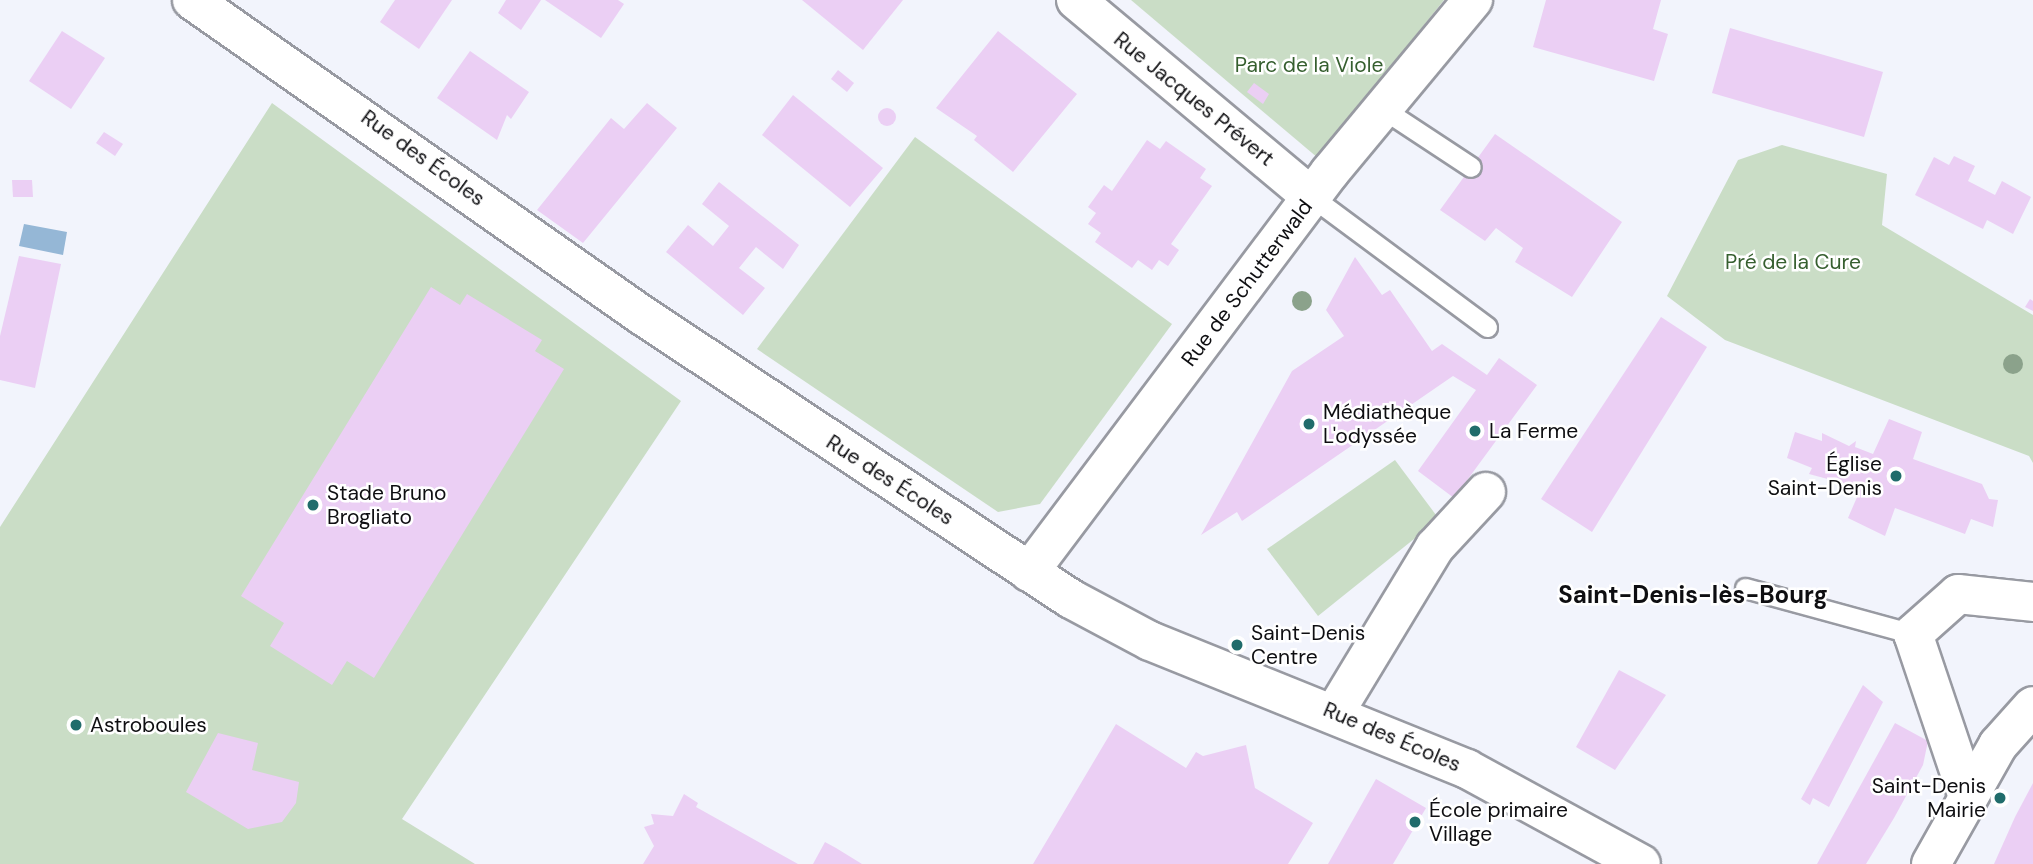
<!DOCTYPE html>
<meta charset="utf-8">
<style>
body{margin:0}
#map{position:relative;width:2033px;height:864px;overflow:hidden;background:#f2f4fc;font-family:"DM Sans",sans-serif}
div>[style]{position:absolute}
.green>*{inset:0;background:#caddc6}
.water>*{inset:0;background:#95b7d6}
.building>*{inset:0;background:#ebcff4}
.round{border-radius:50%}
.roads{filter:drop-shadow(2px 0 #989aa2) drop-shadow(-2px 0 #989aa2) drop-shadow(0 2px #989aa2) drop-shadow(0 -2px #989aa2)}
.lane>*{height:19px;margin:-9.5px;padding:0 9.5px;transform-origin:9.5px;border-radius:9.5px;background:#fff}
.street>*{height:38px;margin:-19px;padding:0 19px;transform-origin:19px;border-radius:19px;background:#fff}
.trees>*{width:20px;height:20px;margin:-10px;border-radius:50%;background:#8ba28b}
.dots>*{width:19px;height:19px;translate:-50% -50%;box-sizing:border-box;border:4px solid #fff;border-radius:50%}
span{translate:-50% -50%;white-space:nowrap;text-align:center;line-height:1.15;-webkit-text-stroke:5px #fff;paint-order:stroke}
.park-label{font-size:21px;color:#365f2f}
.street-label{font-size:21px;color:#0e0e11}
.poi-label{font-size:21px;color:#0e0e11}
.left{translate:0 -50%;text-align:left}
.right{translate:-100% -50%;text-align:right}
.quarter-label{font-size:24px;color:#0e0e11;font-weight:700}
</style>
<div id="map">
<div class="green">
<i style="clip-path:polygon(1131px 0,1444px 0,1318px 158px)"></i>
<i style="clip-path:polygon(272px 103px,681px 401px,402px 819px,475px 864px,0 864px,0 527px)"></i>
<i style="clip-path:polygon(915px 137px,1172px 324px,1040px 504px,998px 512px,757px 349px)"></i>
<i style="clip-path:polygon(1782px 145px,1887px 174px,1882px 225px,2033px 315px,2033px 463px,2029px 456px,1725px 340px,1667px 296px,1738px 160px)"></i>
<i style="clip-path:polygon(1395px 460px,1439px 519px,1318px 616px,1267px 549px)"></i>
</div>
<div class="water">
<i style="clip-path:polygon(24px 224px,67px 232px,63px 255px,19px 246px)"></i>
</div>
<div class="building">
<i style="clip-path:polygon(395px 0,452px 0,419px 49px,380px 22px)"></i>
<i style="clip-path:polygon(506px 0,541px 0,521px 30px,498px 13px)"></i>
<i style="clip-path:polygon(545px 0,618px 0,624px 4px,601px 38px)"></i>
<i style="clip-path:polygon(802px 0,903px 0,863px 50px)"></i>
<i style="clip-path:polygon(1546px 0,1661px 0,1653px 29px,1668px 34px,1654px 81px,1533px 47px)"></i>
<i style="clip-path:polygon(1730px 28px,1883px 72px,1864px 137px,1712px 93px)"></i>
<i style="clip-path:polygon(62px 31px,105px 58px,71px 109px,29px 81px)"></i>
<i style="clip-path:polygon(998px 31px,1077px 94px,1013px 172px,974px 140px,977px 136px,936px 108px)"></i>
<i style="clip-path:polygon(470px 51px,529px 92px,511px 119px,507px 115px,497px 140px,437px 98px)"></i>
<i style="clip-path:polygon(838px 70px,854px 83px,847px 92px,831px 79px)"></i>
<i style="clip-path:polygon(1254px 83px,1269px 94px,1263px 104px,1247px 92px)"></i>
<i style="clip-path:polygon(793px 95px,883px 168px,850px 207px,762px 135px)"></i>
<i style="clip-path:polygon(647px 103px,677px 128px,583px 243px,537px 210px,611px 118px,624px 129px)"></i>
<i class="round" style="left:878px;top:108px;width:18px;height:18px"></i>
<i style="clip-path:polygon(104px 132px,123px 144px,115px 156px,96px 143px)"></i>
<i style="clip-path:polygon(1495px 134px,1622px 222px,1572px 297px,1515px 262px,1523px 248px,1496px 228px,1485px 241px,1440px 210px)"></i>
<i style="clip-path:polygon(1147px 140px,1160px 149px,1166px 141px,1206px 169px,1200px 178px,1212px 186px,1171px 244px,1179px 250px,1168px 266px,1159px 260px,1152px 270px,1138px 260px,1132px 268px,1095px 242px,1101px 233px,1088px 224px,1096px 213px,1088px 207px,1104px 185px,1112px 191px)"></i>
<i style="clip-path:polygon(1954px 156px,1975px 166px,1968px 181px,1995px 195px,2002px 181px,2031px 197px,2013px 234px,1987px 220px,1983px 229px,1915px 195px,1934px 157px,1949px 165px)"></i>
<i style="clip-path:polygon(12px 180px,32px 180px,33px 197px,13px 197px)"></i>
<i style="clip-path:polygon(719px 182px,799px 245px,783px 269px,756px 247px,739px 268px,765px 288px,743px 315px,666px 252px,688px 225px,713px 246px,729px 226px,702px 204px)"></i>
<i style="clip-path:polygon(19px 256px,61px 264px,35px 388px,0 380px,0 336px)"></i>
<i style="clip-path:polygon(1355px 257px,1382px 295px,1390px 290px,1432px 351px,1442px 344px,1487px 375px,1499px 358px,1537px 385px,1454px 498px,1418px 471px,1476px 390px,1453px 376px,1242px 521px,1237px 512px,1201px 535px,1292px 371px,1344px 336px,1326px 310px)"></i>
<i style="clip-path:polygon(431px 287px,460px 305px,467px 294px,542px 340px,535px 351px,564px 369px,374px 678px,347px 661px,332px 685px,270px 646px,284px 623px,241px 596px)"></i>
<i style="clip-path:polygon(2030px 299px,2033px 301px,2033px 311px,2025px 307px)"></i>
<i style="clip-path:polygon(1661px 317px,1707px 347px,1592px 532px,1541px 499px)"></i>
<i style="clip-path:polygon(1889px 419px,1922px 432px,1913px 459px,1982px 484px,1989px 499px,1998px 500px,1993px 527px,1971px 519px,1965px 534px,1895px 508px,1885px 536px,1848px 518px,1861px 488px,1809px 474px,1812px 468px,1787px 458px,1795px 432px,1822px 441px,1822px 433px,1849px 446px,1856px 441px,1855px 447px,1873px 454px)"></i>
<i style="clip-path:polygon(1619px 670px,1666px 695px,1615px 770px,1576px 747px)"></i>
<i style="clip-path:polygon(1863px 685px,1883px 702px,1829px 807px,1813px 798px,1810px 805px,1801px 799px)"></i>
<i style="clip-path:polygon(1895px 723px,1928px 741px,1923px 765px,1894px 818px,1866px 864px,1817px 864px)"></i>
<i style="clip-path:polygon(1116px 724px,1186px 768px,1196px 752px,1203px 756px,1246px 745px,1255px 788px,1313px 823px,1288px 864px,1033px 864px)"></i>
<i style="clip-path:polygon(218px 733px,258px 743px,252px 770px,299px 782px,296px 803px,282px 822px,248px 829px,186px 792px)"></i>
<i style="clip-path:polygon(1376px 779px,1426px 808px,1393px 864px,1328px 864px)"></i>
<i style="clip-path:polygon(2033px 783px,2033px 864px,1994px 864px,2015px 817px)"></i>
<i style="clip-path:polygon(684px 794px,698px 803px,696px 807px,798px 864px,643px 864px,654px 846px,644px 827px,654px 824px,651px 814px,673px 816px)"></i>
<i style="clip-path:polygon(825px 842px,836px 848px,862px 864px,813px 864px)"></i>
</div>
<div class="roads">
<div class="lane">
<i style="left:1383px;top:109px;width:105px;rotate:33.4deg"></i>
<i style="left:1312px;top:197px;width:218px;rotate:36.6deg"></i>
<i style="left:1745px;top:588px;width:174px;rotate:15.3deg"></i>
</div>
<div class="street">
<i style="left:192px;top:0;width:551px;rotate:35.02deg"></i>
<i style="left:643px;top:316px;width:513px;rotate:33.47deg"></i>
<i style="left:1071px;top:599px;width:89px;rotate:28deg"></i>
<i style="left:1150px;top:641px;width:342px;rotate:22deg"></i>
<i style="left:1467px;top:769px;width:198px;rotate:28.6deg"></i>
<i style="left:1076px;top:0;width:307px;rotate:39.9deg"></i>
<i style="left:1029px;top:572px;width:501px;rotate:-53.04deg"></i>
<i style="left:1330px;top:172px;width:224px;rotate:-50.3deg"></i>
<i style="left:1335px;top:712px;width:193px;rotate:-58.8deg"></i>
<i style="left:1435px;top:547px;width:75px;rotate:-47.2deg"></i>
<i style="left:1968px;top:797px;width:172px;rotate:-108.6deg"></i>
<i style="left:1913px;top:634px;width:60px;rotate:-41.6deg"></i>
<i style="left:1958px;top:594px;width:75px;rotate:6.1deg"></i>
<i style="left:1931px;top:864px;width:137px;rotate:-60.6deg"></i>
<i style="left:1998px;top:745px;width:52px;rotate:-48.1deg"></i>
</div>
</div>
<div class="trees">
<i style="left:1302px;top:301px"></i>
<i style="left:2013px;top:364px"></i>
</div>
<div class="dots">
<i style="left:1309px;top:424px;background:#206c6b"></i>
<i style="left:1475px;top:431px;background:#206c6b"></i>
<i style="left:1896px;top:476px;background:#206c6b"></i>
<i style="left:313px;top:505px;background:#206c6b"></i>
<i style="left:1237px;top:645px;background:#206c6b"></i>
<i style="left:76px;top:725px;background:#206c6b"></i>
<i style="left:2000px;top:798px;background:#206c6b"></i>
<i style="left:1415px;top:822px;background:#206c6b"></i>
</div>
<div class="park-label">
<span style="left:1309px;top:65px">Parc de la Viole</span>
<span style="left:1793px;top:262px">Pré de la Cure</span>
</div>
<div class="street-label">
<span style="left:1194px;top:99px;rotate:39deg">Rue Jacques Prévert</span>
<span style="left:423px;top:158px;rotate:36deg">Rue des Écoles</span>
<span style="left:1247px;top:283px;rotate:-53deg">Rue de Schutterwald</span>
<span style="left:890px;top:480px;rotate:33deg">Rue des Écoles</span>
<span style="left:1392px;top:737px;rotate:23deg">Rue des Écoles</span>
</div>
<div class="poi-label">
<span class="left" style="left:1323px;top:424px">Médiathèque<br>L'odyssée</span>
<span class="left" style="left:1489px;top:431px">La Ferme</span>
<span class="right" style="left:1882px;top:476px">Église<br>Saint-Denis</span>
<span class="left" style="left:327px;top:505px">Stade Bruno<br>Brogliato</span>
<span class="left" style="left:1251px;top:645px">Saint-Denis<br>Centre</span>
<span class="left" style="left:90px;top:725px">Astroboules</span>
<span class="right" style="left:1986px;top:798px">Saint-Denis<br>Mairie</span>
<span class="left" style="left:1429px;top:822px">École primaire<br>Village</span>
</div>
<div class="quarter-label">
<span style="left:1693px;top:595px">Saint-Denis-lès-Bourg</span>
</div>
</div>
